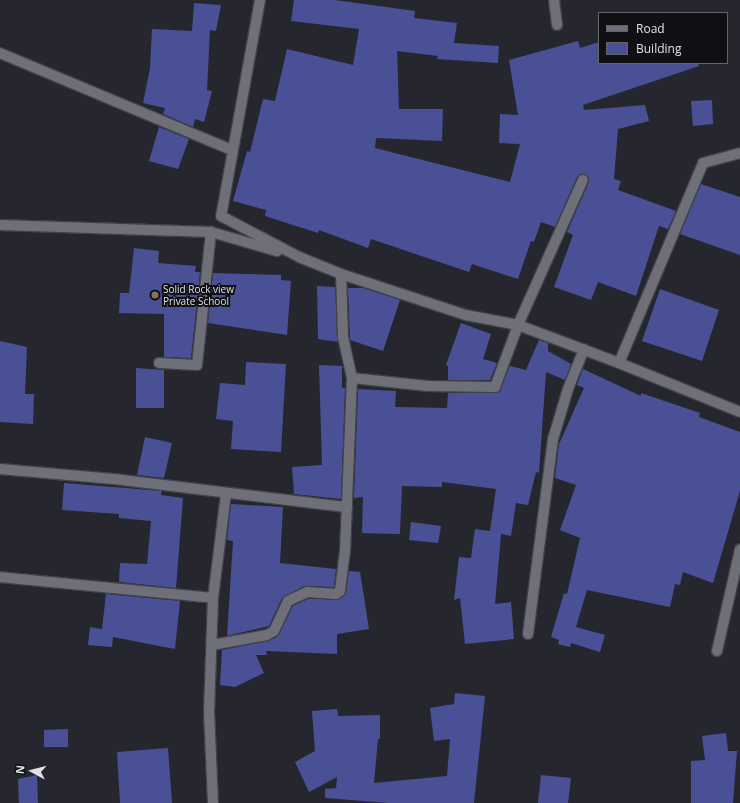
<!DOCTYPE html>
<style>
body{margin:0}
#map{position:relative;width:740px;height:803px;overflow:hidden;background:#26272e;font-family:"Open Sans",sans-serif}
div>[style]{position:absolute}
.building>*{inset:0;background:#495095}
.roads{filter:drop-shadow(1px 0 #414248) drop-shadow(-1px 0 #414248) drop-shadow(0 1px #414248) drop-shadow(0 -1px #414248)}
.minor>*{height:10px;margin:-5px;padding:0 5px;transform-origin:5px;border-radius:5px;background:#6e6f78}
.dots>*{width:11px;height:11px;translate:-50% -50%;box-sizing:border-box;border:2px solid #101014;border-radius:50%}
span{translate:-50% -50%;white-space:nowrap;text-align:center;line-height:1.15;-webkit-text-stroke:4px #101014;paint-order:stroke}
.poi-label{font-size:10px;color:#e0e1e6}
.left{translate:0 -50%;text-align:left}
.legend{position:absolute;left:598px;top:12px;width:130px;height:52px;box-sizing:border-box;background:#101014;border:1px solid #636468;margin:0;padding:5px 7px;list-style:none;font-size:12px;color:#e0e1e6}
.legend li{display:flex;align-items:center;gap:8px;height:20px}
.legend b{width:20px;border:1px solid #636468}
.north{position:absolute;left:12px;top:751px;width:40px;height:40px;-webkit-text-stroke:3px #101014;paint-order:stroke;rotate:277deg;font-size:11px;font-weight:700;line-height:16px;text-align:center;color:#e0e1e6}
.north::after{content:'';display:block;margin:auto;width:14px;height:18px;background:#e0e1e6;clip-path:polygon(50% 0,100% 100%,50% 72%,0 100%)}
</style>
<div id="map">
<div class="building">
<i style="clip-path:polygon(294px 0,335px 0,415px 11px,414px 18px,457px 23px,454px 43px,499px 46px,498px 63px,437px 59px,438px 56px,397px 51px,399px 109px,443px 109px,442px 141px,376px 138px,375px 148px,510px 182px,520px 144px,499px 143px,500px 114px,518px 115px,509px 60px,578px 41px,580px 48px,599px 42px,599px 63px,698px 63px,699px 66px,583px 105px,584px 110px,645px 105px,649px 121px,618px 129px,614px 179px,621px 181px,618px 190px,676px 211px,668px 229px,659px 226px,636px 296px,598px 282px,591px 300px,554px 287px,573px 235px,567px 232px,589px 182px,585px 174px,577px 177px,555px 227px,541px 222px,534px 242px,531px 241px,518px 279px,472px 264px,469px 272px,371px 239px,368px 248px,319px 230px,318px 233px,265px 216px,266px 210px,233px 201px,247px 151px,250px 152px,263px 99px,275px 101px,287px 49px,353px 65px,359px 29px,291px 21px)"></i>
<i style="clip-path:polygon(194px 3px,221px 5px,216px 31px,210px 30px,207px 90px,212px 91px,204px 122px,195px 119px,193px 127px,163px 114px,165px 108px,143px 103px,150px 68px,152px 29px,192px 31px)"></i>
<i style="clip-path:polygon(712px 100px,713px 124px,693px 126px,691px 101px)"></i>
<i style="clip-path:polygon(159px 127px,189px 139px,178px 169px,149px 161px)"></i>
<i style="clip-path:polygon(701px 184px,740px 197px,740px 255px,680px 234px)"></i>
<i style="clip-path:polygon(134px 248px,159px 251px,158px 263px,196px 266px,195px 272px,200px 272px,191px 358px,164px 357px,164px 314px,119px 313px,120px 293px,129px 293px)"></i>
<i style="clip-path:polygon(213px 273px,281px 275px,281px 280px,291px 281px,287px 335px,208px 323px)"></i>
<i style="clip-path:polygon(317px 286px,335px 287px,338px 342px,318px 339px)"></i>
<i style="clip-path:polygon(348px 288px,363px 288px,400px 300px,383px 351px,350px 340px)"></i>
<i style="clip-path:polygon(660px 289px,719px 310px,702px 361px,642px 341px)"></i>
<i style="clip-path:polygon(461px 323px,491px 334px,483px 359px,497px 363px,490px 380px,448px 380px,448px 366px,446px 365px)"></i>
<i style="clip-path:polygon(539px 340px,548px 343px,548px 351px,571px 364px,565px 380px,546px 372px,539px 473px,536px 472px,528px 505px,516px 503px,511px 536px,501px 534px,495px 604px,511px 602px,514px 639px,465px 644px,460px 598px,454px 600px,459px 557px,471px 558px,475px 529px,490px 531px,496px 489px,442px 482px,442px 487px,402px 486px,400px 534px,362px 533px,363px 497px,354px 498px,358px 389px,396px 391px,395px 407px,447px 408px,448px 393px,499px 392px,510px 366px,526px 370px)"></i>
<i style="clip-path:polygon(0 341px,27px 347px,25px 394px,34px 394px,33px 424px,0 422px)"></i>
<i style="clip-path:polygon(246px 362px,286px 364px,281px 452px,231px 449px,233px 421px,216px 419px,220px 383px,245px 385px)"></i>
<i style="clip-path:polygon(319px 365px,342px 366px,342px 388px,345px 388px,341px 499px,294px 494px,292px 467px,322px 465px)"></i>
<i style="clip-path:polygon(136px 368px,164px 370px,164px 408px,136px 408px)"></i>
<i style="clip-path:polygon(583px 369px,641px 396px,641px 393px,700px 413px,699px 417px,740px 432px,740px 491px,713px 583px,683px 572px,680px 585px,675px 584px,670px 607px,587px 590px,576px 627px,605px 635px,600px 652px,571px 643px,570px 647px,558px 644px,559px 640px,551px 637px,564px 593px,567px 594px,580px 538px,560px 530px,576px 485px,555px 478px,559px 444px,584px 388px,577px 385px)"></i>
<i style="clip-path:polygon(145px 437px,172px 443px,164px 478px,137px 475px)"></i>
<i style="clip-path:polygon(64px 483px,162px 491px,161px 495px,183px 498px,176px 588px,119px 582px,120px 563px,147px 564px,151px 521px,119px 518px,119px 514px,62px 510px)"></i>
<i style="clip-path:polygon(231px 504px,283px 507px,280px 563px,336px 569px,334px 587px,304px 586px,282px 598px,269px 626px,227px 636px,233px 541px,227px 540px)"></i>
<i style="clip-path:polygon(411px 522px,441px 526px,438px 543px,409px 540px)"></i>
<i style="clip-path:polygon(349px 571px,360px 572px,369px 629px,337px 634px,337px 654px,266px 651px,267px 655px,256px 655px,264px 673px,235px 687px,220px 685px,222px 650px,268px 641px,277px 637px,293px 606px,308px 599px,340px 599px,346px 592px)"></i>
<i style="clip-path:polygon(106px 594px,180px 601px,175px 649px,113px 637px,112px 647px,88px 645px,90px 627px,102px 629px)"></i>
<i style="clip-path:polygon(455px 693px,485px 696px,474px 803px,389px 803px,325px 798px,325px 789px,336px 788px,337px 777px,309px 792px,295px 762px,315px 751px,312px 711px,337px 709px,338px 716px,380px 715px,380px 739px,378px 739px,374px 783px,447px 776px,450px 739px,434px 741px,430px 708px,454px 704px)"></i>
<i style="clip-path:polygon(68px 729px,68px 747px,44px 747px,44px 730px)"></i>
<i style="clip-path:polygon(726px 733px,728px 751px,737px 751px,733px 803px,691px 803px,691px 761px,705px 760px,702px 736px)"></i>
<i style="clip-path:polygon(168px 748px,172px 803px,120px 803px,117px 752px)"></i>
<i style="clip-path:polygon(37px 775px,38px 803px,19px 803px,18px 779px)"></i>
<i style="clip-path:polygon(541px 775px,571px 778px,568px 803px,538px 803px)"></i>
</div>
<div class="roads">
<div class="minor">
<i style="left:260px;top:0;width:219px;rotate:100.2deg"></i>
<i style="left:221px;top:216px;width:88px;rotate:27.7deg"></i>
<i style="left:299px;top:257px;width:45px;rotate:22deg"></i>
<i style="left:341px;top:274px;width:132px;rotate:18.2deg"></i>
<i style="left:466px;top:315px;width:53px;rotate:10.9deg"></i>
<i style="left:518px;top:325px;width:108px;rotate:20.6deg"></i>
<i style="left:619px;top:363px;width:131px;rotate:22deg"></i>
<i style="left:554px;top:0;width:25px;rotate:83deg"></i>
<i style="left:0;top:53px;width:251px;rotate:22.7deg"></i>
<i style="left:0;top:225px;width:211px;rotate:1.9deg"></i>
<i style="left:211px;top:232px;width:69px;rotate:16.1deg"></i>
<i style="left:159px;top:363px;width:38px;rotate:3deg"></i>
<i style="left:197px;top:365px;width:134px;rotate:-84deg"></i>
<i style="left:619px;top:363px;width:217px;rotate:-67.2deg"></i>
<i style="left:703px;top:163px;width:38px;rotate:-15deg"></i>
<i style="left:352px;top:378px;width:76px;rotate:6deg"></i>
<i style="left:428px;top:386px;width:67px;rotate:0.9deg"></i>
<i style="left:495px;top:387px;width:66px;rotate:-69.6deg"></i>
<i style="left:518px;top:325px;width:159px;rotate:-65.9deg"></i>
<i style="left:0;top:469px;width:114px;rotate:5deg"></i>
<i style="left:114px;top:479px;width:235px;rotate:6.9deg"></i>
<i style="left:0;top:577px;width:214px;rotate:5.6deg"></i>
<i style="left:528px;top:634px;width:197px;rotate:-82.7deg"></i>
<i style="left:553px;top:439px;width:52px;rotate:-73.3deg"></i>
<i style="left:568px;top:389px;width:43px;rotate:-68.2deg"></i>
<i style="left:212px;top:645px;width:56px;rotate:-10.3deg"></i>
<i style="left:267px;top:635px;width:8px;rotate:-30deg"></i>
<i style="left:274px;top:631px;width:33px;rotate:-65deg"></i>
<i style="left:288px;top:601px;width:21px;rotate:-25deg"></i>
<i style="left:307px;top:592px;width:29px;rotate:4deg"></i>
<i style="left:336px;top:594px;width:5px;rotate:-37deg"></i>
<i style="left:340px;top:591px;width:39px;rotate:-83deg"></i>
<i style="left:345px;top:552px;width:174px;rotate:-87.7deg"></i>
<i style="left:352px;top:378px;width:42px;rotate:-102.4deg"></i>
<i style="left:343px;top:337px;width:63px;rotate:-91.8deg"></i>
<i style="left:717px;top:651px;width:104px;rotate:-77.2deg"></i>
<i style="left:213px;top:803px;width:91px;rotate:-92.5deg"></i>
<i style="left:209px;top:712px;width:114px;rotate:-88deg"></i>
<i style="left:213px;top:598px;width:105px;rotate:-82.9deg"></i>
</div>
</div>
<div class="dots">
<i style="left:155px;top:295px;background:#8d6e63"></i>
</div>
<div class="poi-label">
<span class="left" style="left:163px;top:295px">Solid Rock view<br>Private School</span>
</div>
<ul class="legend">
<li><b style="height:5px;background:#6e6f78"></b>Road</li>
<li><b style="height:11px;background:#495095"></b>Building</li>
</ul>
<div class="north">N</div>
</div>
